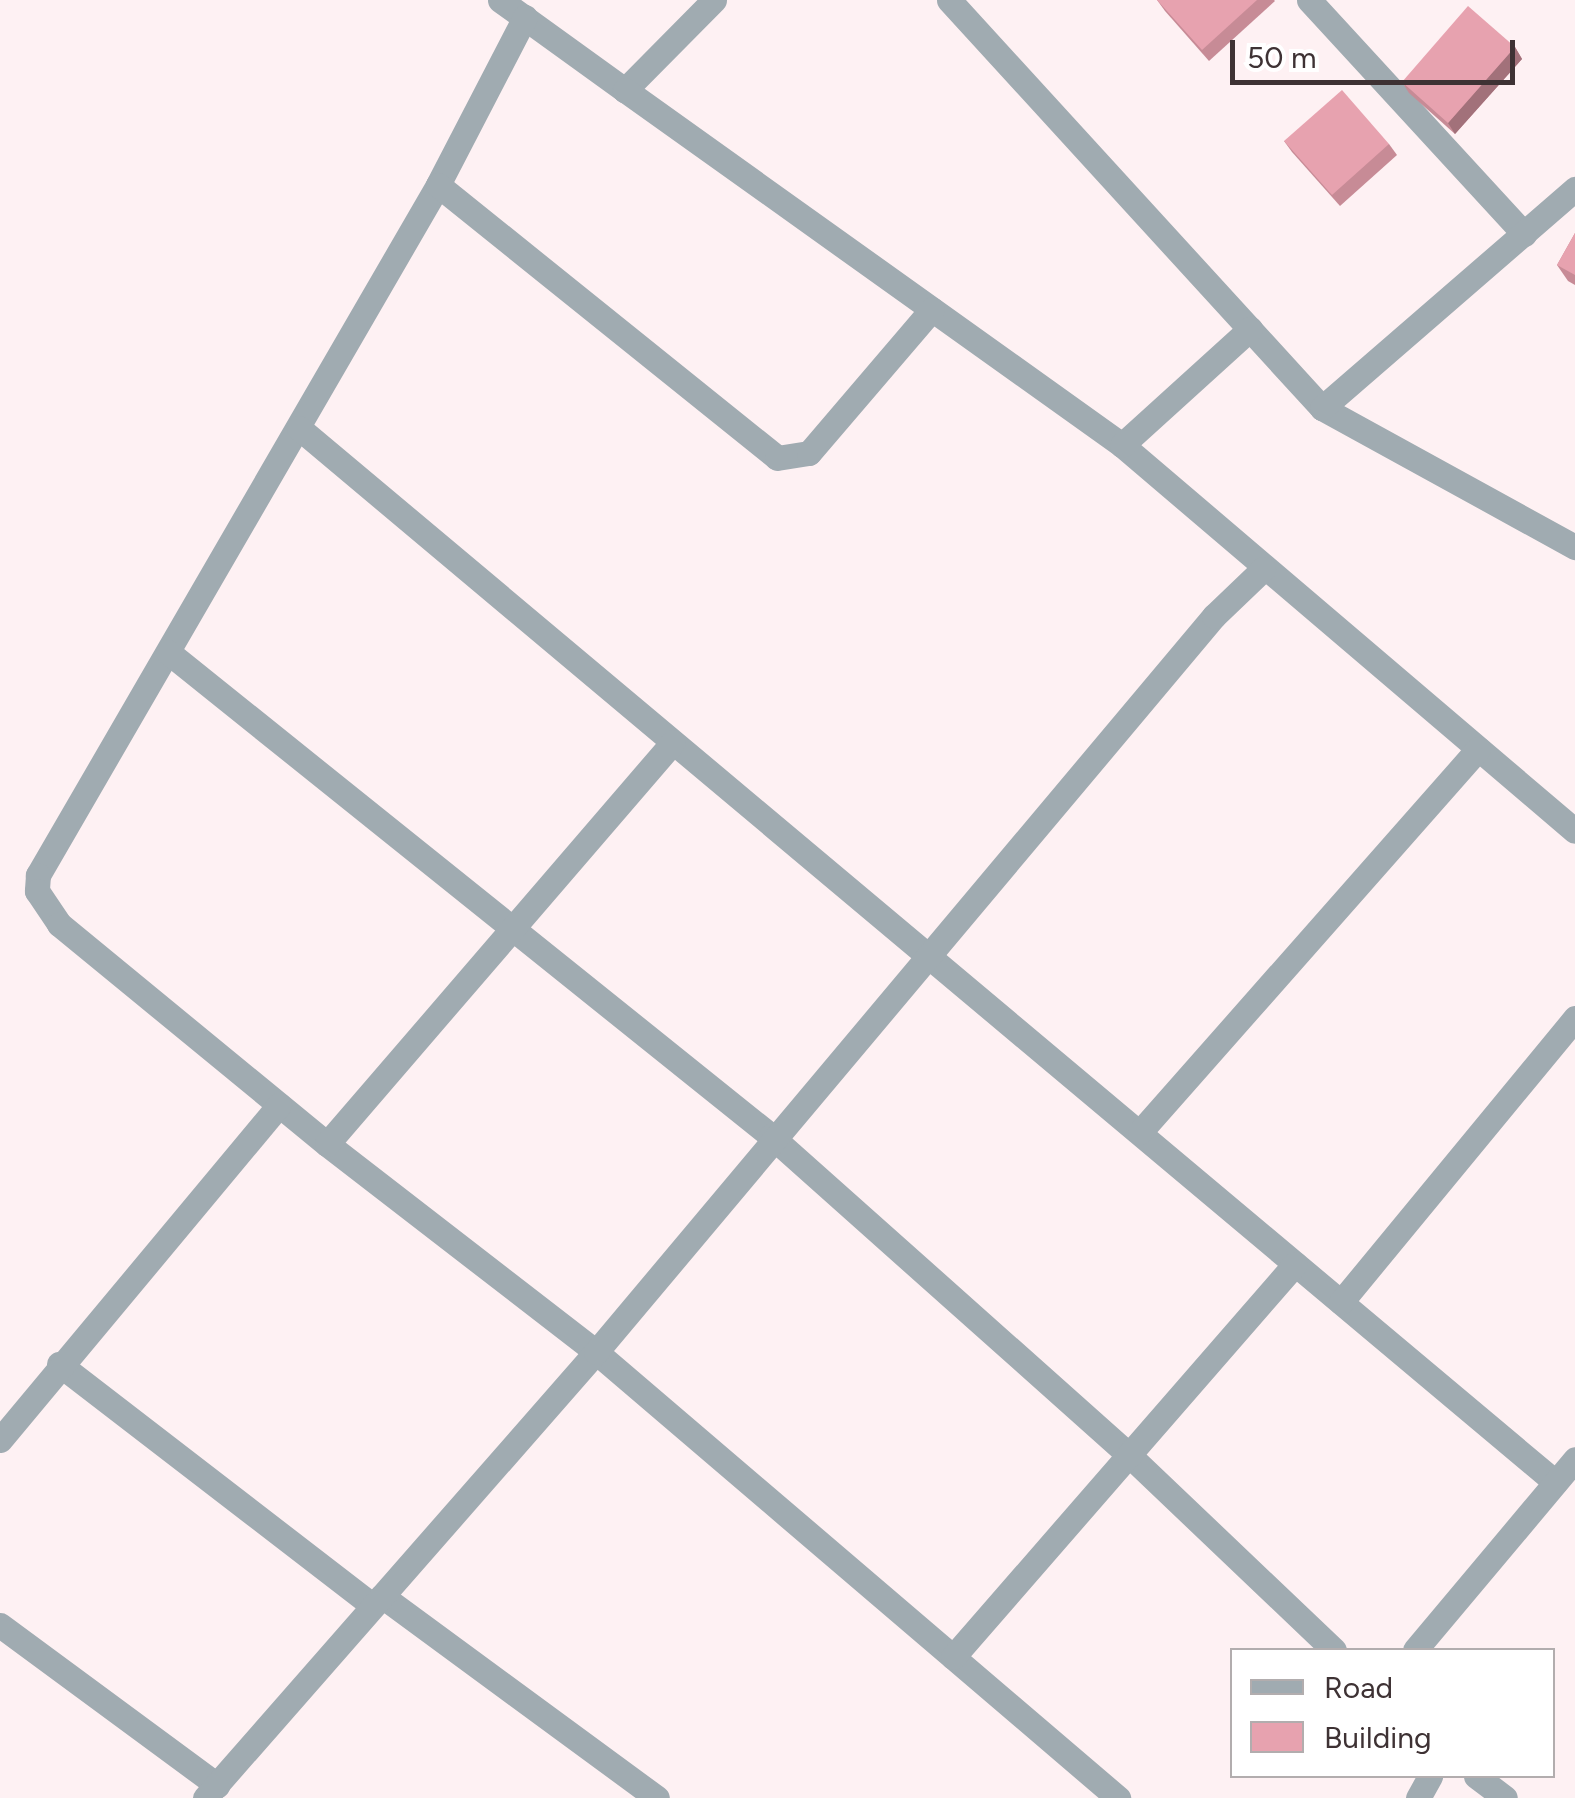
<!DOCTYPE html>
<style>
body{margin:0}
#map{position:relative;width:1575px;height:1798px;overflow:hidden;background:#fef1f3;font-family:Figtree,sans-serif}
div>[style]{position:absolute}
.minor>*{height:25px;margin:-12.5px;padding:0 12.5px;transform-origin:12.5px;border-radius:12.5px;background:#a0abb1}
.wall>*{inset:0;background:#c78b96}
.shaded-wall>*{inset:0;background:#a2717a}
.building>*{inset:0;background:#e7a2af}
span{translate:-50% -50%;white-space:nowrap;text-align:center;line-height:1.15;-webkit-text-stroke:10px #fff;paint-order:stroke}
.legend{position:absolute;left:1230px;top:1648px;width:325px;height:130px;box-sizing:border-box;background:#fff;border:2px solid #b2adae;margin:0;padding:12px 18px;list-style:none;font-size:30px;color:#3e3234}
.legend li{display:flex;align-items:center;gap:20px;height:50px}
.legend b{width:50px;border:2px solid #b2adae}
.scale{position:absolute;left:1230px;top:40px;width:285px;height:45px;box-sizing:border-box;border:5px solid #3e3234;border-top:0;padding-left:12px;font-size:30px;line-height:35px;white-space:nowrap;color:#3e3234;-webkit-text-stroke:8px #fff;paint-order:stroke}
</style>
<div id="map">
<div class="minor">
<i style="left:500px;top:0;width:154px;rotate:35.8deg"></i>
<i style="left:714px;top:0;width:127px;rotate:134.7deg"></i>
<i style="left:625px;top:90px;width:611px;rotate:35.54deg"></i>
<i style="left:1122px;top:445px;width:595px;rotate:40.43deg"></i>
<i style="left:949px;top:0;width:553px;rotate:47.57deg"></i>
<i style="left:1322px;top:408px;width:289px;rotate:28.8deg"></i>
<i style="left:1309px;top:0;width:318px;rotate:47.4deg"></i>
<i style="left:525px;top:17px;width:189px;rotate:117.4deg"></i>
<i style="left:438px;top:185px;width:798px;rotate:120.1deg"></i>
<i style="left:38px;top:875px;width:16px;rotate:94deg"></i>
<i style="left:37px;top:891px;width:40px;rotate:56deg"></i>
<i style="left:59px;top:924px;width:347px;rotate:39.4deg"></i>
<i style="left:327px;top:1144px;width:340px;rotate:37.7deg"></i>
<i style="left:596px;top:1352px;width:687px;rotate:40.51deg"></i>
<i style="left:438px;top:185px;width:435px;rotate:38.8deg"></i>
<i style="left:777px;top:458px;width:32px;rotate:-9deg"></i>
<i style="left:809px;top:453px;width:189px;rotate:-49.5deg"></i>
<i style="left:1322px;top:408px;width:335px;rotate:-40.9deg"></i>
<i style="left:299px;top:428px;width:1640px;rotate:40deg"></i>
<i style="left:1122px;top:445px;width:173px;rotate:-42.2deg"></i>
<i style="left:168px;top:652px;width:773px;rotate:38.75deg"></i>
<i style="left:771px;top:1136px;width:480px;rotate:41.7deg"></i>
<i style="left:1129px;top:1455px;width:283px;rotate:43.6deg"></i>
<i style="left:1140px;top:1132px;width:511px;rotate:-48.57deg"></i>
<i style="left:327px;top:1144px;width:530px;rotate:-49.28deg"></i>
<i style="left:1341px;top:1302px;width:368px;rotate:-50.5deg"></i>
<i style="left:59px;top:1364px;width:396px;rotate:37.6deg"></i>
<i style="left:0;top:1440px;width:436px;rotate:-50.2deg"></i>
<i style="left:382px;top:1596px;width:341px;rotate:36.3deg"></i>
<i style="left:0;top:1625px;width:270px;rotate:36.4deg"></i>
<i style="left:1415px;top:1650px;width:249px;rotate:-50deg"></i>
<i style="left:953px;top:1657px;width:521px;rotate:-48.97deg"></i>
<i style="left:1476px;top:1776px;width:36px;rotate:37deg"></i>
<i style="left:205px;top:1798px;width:593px;rotate:-48.76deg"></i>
<i style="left:596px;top:1352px;width:961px;rotate:-49.98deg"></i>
<i style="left:1214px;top:616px;width:68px;rotate:-43.8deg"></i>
<i style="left:1418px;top:1798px;width:25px;rotate:-61deg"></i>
</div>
<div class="wall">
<i style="clip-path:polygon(1157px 0,1274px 0,1275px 1px,1209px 61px,1165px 11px)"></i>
<i style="clip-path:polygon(1515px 47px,1522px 59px,1455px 134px,1409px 93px,1402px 82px)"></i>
<i style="clip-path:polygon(1284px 141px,1389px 144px,1397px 155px,1340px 206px,1292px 152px)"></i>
<i style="clip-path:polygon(1575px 233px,1575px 285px,1568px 281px,1557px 265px)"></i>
</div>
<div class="shaded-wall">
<i style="clip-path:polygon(1515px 47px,1522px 59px,1455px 134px,1448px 123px)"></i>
</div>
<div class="building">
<i style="clip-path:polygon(1157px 0,1257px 0,1202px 50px)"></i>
<i style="clip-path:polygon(1468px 6px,1515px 47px,1448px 123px,1402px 82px)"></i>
<i style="clip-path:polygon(1342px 90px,1389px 144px,1332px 195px,1284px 141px)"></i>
<i style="clip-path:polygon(1575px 233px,1575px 275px,1557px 265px)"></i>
</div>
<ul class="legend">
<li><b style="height:12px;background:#a0abb1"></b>Road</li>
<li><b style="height:28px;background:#e7a2af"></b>Building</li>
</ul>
<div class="scale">50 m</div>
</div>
